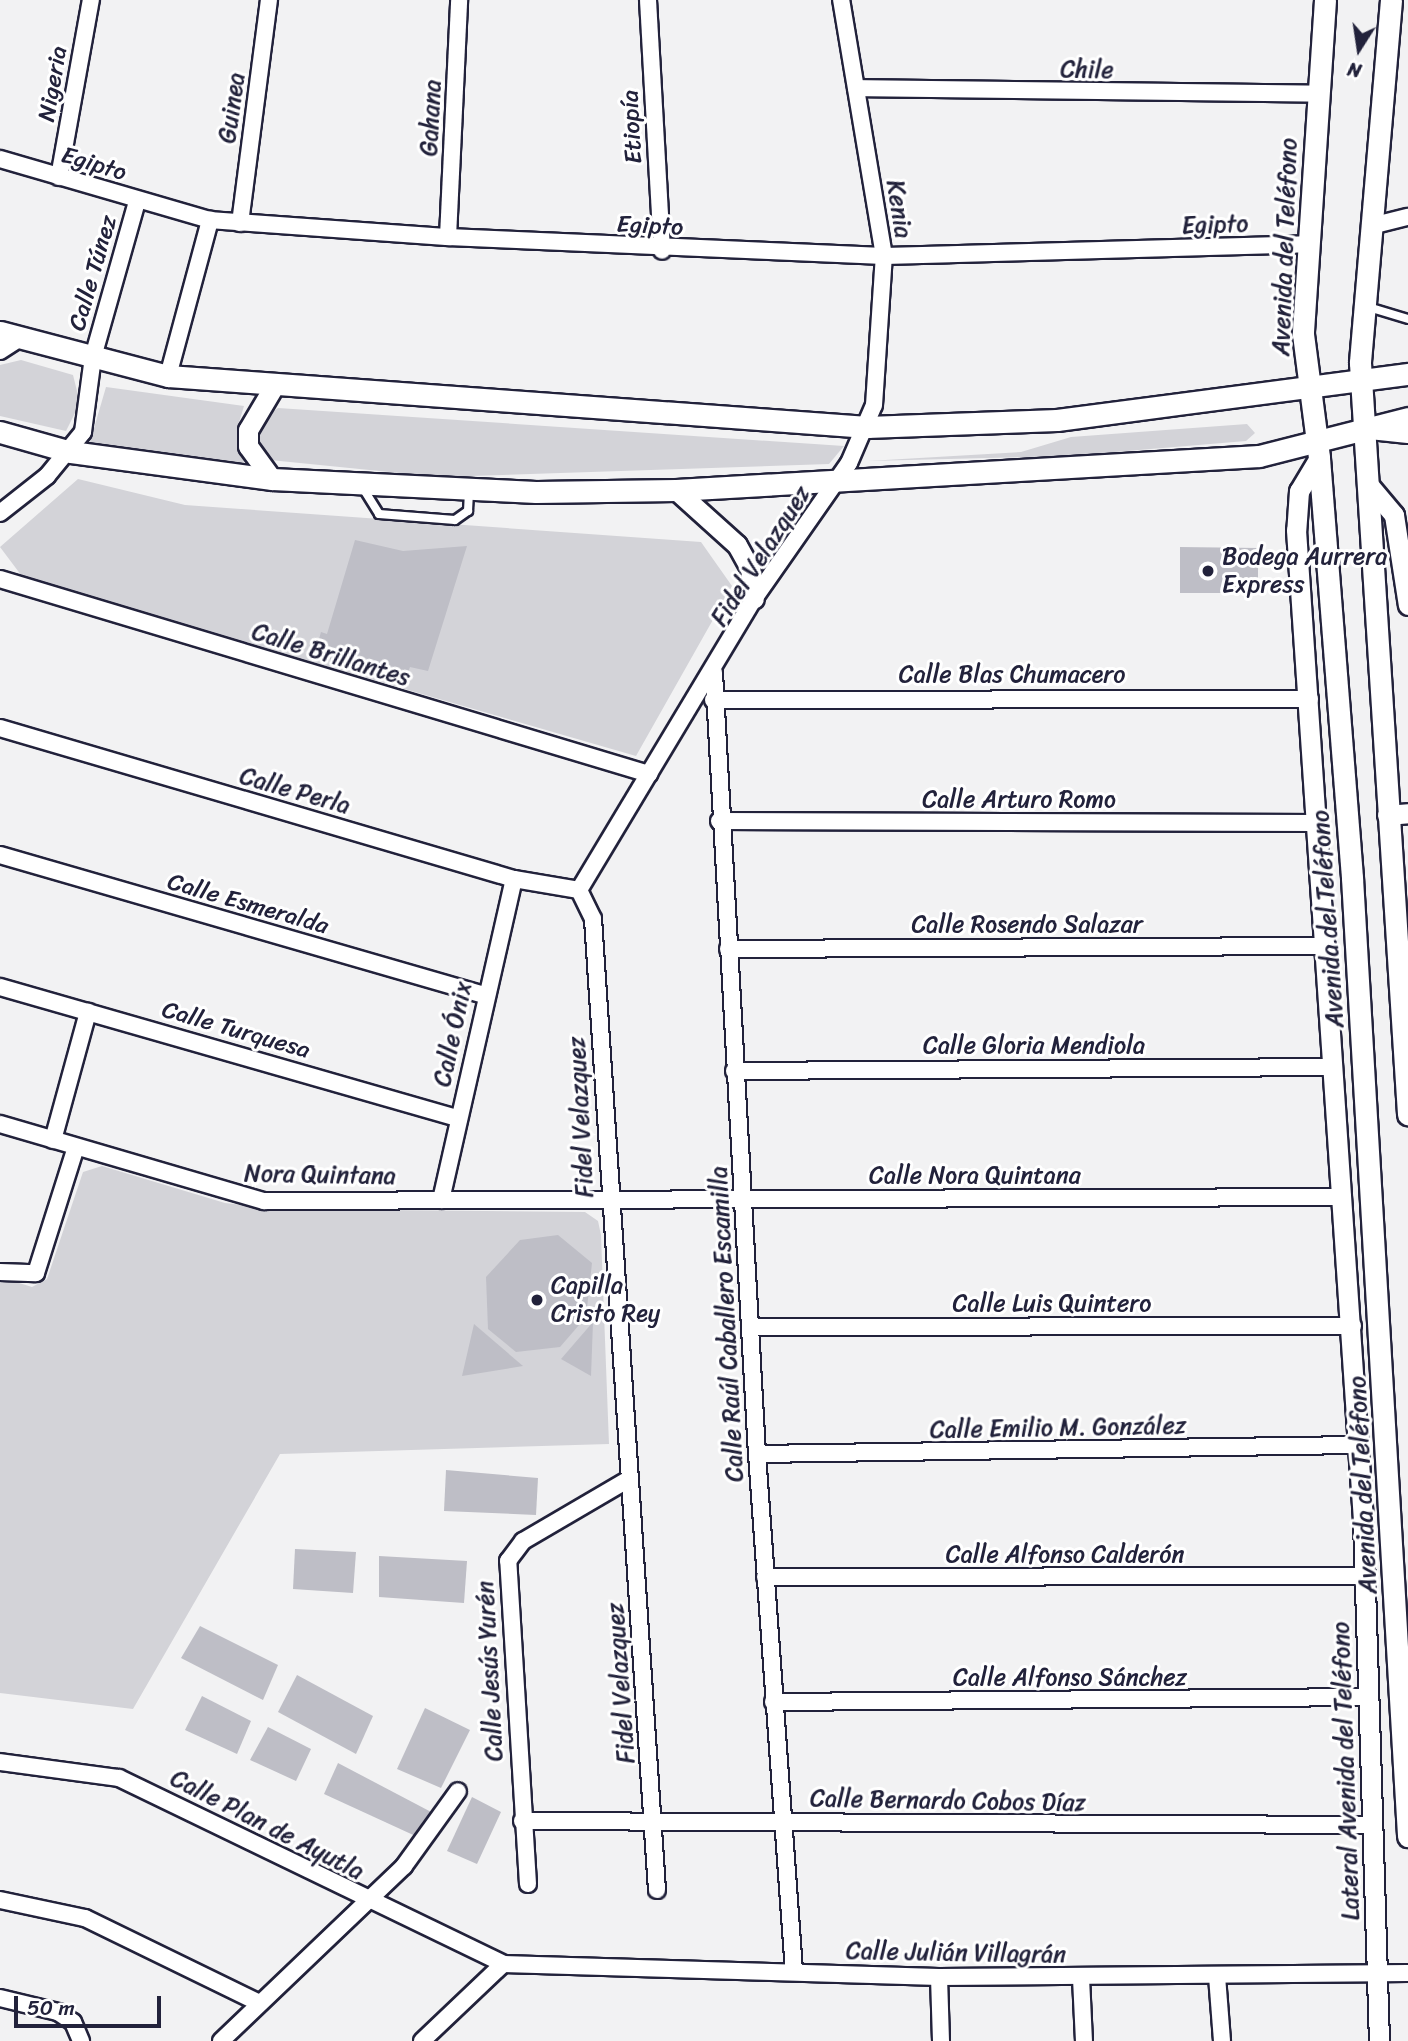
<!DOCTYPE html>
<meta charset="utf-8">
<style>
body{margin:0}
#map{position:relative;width:1408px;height:2041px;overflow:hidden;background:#f2f2f3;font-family:Sriracha,sans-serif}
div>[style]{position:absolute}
.green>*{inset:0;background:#d3d3d8}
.building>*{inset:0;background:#bebec6}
.roads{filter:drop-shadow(2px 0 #22223b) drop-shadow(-2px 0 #22223b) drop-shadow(0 2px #22223b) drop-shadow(0 -2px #22223b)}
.service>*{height:8px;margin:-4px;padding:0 4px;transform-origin:4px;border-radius:4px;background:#fff}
.minor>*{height:16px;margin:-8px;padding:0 8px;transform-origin:8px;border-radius:8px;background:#fff}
.tertiary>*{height:19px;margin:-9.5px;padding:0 9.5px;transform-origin:9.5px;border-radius:9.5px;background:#fff}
.secondary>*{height:21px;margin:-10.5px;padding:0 10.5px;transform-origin:10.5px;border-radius:10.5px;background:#fff}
.dots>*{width:19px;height:19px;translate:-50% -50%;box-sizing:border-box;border:4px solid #fff;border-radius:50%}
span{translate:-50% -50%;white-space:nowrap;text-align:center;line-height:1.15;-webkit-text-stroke:6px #fff;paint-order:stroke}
.street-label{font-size:24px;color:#22223b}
.poi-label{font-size:24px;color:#22223b}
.left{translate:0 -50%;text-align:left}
.north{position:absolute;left:1324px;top:14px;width:70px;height:70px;-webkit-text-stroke:5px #fff;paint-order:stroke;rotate:192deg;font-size:19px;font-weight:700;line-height:28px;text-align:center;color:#22223b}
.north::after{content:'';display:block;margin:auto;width:24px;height:32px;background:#22223b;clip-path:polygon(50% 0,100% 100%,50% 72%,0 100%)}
.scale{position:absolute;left:14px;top:1996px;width:147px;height:32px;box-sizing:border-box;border:4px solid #22223b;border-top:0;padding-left:9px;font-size:21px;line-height:24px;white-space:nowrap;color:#22223b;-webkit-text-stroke:5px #fff;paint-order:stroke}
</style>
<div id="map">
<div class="green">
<i style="clip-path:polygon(21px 360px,73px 375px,80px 403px,66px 431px,0 416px,0 365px)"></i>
<i style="clip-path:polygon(106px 387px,244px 406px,237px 429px,244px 463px,166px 458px,90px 442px)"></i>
<i style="clip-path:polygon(278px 408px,844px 446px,829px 464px,439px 477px,270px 460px,257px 437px,261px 420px)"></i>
<i style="clip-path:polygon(1247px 424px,1255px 433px,1246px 441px,1067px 456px,868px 461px,1021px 452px,1071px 437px)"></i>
<i style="clip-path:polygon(78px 479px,185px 505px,701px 542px,732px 586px,636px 756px,24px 579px,0 547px)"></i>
<i style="clip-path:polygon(102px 1166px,225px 1203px,279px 1209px,585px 1212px,598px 1221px,601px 1235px,609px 1444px,280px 1454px,133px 1709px,0 1693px,0 1277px,32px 1287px,47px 1279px,83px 1172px)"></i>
</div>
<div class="building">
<i style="clip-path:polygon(355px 540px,403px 551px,467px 546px,428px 671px,410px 667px,404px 683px,314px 657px,321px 632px,327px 634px)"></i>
<i style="clip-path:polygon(1180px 547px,1258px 548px,1258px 593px,1180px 593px)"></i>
<i style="clip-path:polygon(558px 1235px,592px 1263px,586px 1317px,560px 1347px,516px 1352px,488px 1329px,486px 1277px,520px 1240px)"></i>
<i style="clip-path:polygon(593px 1322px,591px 1376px,561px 1359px)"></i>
<i style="clip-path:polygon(474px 1324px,523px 1366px,462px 1376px)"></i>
<i style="clip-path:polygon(446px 1470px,538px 1478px,536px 1515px,444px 1511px)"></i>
<i style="clip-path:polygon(295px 1549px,356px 1552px,353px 1593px,293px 1589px)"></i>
<i style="clip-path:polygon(379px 1556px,467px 1561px,464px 1603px,379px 1597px)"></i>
<i style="clip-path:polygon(200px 1626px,278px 1665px,263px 1700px,181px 1658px)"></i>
<i style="clip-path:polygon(297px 1675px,373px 1716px,356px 1754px,278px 1712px)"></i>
<i style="clip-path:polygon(202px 1696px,251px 1721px,237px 1754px,185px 1730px)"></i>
<i style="clip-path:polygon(425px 1708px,470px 1730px,441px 1788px,397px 1769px)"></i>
<i style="clip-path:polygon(268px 1727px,311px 1749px,296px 1781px,250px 1760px)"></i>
<i style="clip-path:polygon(338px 1763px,435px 1814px,422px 1839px,324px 1794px)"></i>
<i style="clip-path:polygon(472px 1797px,501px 1812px,477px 1864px,447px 1851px)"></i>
</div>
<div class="roads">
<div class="service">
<i style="left:1365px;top:306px;width:45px;rotate:16.8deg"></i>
<i style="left:361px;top:485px;width:34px;rotate:58deg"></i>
<i style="left:379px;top:514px;width:76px;rotate:4.5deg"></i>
<i style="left:455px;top:520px;width:16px;rotate:-35deg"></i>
<i style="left:468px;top:511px;width:20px;rotate:-87deg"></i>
</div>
<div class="minor">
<i style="left:648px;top:0;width:251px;rotate:86.8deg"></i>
<i style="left:856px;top:88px;width:462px;rotate:0.7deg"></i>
<i style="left:0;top:159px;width:219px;rotate:16.2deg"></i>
<i style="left:210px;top:220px;width:239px;rotate:4.1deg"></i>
<i style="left:448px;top:237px;width:436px;rotate:2.5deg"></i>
<i style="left:884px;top:256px;width:423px;rotate:-1.6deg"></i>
<i style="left:59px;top:177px;width:180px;rotate:-79.8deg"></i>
<i style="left:240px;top:223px;width:225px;rotate:-82.6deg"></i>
<i style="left:1371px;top:226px;width:38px;rotate:-14deg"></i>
<i style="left:448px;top:237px;width:237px;rotate:-87.3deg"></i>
<i style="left:0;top:351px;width:24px;rotate:-33deg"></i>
<i style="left:168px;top:376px;width:162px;rotate:-74.9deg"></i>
<i style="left:1370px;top:431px;width:38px;rotate:6deg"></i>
<i style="left:0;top:513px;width:60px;rotate:-38.2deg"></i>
<i style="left:47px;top:476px;width:57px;rotate:-50.7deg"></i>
<i style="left:83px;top:432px;width:76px;rotate:-82.4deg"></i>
<i style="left:93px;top:357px;width:162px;rotate:-74.2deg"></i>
<i style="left:0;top:579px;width:678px;rotate:16.72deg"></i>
<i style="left:714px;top:673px;width:782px;rotate:86.85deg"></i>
<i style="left:757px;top:1454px;width:519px;rotate:85.91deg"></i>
<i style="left:713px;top:700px;width:597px;rotate:-0.1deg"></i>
<i style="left:0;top:728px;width:536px;rotate:16.37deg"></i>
<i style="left:514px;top:879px;width:66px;rotate:9.6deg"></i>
<i style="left:719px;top:821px;width:601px;rotate:0.19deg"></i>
<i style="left:0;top:855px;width:504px;rotate:16.13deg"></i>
<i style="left:579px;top:890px;width:32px;rotate:64deg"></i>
<i style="left:593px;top:919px;width:973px;rotate:86.23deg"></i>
<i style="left:579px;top:890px;width:340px;rotate:-59deg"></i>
<i style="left:754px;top:599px;width:166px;rotate:-55.1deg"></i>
<i style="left:849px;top:463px;width:63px;rotate:-66.7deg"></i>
<i style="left:874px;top:405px;width:149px;rotate:-86.2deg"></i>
<i style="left:884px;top:256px;width:260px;rotate:-99.5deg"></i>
<i style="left:728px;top:949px;width:599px;rotate:-0.29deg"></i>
<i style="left:0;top:987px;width:476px;rotate:16deg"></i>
<i style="left:734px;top:1071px;width:600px;rotate:-0.38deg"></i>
<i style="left:0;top:1124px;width:275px;rotate:16.3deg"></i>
<i style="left:264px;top:1201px;width:1079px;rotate:-0.21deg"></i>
<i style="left:53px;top:1140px;width:133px;rotate:-74.7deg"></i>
<i style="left:441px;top:1200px;width:329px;rotate:-77.2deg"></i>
<i style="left:0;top:1272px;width:36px;rotate:2deg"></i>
<i style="left:36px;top:1273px;width:132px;rotate:-72.4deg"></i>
<i style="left:751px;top:1327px;width:602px;rotate:-0.1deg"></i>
<i style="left:757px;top:1454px;width:602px;rotate:-0.86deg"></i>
<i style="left:765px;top:1577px;width:600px;rotate:-0.1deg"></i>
<i style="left:773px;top:1702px;width:595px;rotate:-0.48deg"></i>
<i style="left:0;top:1762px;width:120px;rotate:7.7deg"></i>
<i style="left:119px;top:1778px;width:427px;rotate:25.8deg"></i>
<i style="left:503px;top:1964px;width:436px;rotate:1.7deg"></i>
<i style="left:939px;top:1977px;width:469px;rotate:-0.5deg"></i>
<i style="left:522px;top:1821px;width:851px;rotate:0.27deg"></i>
<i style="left:528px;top:1884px;width:324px;rotate:-93.5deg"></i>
<i style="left:508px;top:1561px;width:25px;rotate:-53deg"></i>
<i style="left:523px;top:1541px;width:123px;rotate:-30.3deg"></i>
<i style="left:0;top:1900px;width:87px;rotate:12deg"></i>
<i style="left:85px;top:1918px;width:194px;rotate:26deg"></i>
<i style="left:1217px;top:1976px;width:65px;rotate:85.6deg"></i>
<i style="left:939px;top:1977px;width:64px;rotate:88.2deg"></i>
<i style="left:1081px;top:1978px;width:63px;rotate:87.3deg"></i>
<i style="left:0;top:1998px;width:60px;rotate:13.6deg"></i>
<i style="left:58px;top:2012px;width:18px;rotate:34deg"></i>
<i style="left:73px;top:2022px;width:21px;rotate:67deg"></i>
<i style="left:221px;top:2041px;width:253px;rotate:-43.7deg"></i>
<i style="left:404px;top:1866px;width:92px;rotate:-54.2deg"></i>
<i style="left:422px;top:2041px;width:112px;rotate:-43.5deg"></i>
</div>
<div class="tertiary">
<i style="left:1319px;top:458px;width:39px;rotate:121deg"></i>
<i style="left:1299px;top:491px;width:39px;rotate:94deg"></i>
<i style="left:1296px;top:530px;width:993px;rotate:86.13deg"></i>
<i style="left:1363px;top:1521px;width:520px;rotate:88.24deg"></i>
<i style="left:272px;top:479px;width:41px;rotate:-126deg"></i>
<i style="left:248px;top:446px;width:16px;rotate:-90deg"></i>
<i style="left:248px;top:430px;width:51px;rotate:-59.4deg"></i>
<i style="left:1367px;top:483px;width:42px;rotate:49.8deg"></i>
<i style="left:1394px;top:515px;width:91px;rotate:81.2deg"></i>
<i style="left:676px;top:490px;width:82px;rotate:42deg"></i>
<i style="left:737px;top:545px;width:26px;rotate:61deg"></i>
<i style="left:750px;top:568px;width:31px;rotate:83deg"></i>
<i style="left:1387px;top:815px;width:21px;rotate:-5deg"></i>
</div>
<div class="secondary">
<i style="left:1325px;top:0;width:335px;rotate:93.8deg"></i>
<i style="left:1303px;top:334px;width:125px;rotate:82.6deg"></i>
<i style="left:1319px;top:458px;width:421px;rotate:85.5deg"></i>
<i style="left:1352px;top:878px;width:960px;rotate:86.65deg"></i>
<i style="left:1391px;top:0;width:364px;rotate:94.9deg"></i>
<i style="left:1360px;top:363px;width:753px;rotate:86.34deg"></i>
<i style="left:0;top:332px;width:174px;rotate:14.7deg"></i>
<i style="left:168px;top:376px;width:701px;rotate:4.17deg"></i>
<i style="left:867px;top:427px;width:190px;rotate:-2.1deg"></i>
<i style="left:1057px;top:420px;width:354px;rotate:-7.5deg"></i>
<i style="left:0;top:432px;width:74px;rotate:15.7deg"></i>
<i style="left:71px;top:452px;width:203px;rotate:7.7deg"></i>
<i style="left:272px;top:479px;width:264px;rotate:2.8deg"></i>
<i style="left:536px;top:492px;width:140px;rotate:-0.8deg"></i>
<i style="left:676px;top:490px;width:584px;rotate:-3.34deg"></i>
<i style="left:1259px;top:456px;width:154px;rotate:-14.3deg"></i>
</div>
</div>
<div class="dots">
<i style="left:1208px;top:571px;background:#22223b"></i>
<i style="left:537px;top:1300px;background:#22223b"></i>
</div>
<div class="street-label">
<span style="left:1087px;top:70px;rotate:1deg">Chile</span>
<span style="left:53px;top:84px;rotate:-80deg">Nigeria</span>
<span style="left:232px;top:108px;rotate:-82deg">Guinea</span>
<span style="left:431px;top:118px;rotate:-87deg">Gahana</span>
<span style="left:632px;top:127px;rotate:-93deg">Etiopía</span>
<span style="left:94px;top:164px;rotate:17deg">Egipto</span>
<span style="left:899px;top:209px;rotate:81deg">Kenia</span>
<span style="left:1215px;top:225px;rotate:-2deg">Egipto</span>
<span style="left:650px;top:226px;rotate:3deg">Egipto</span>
<span style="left:1285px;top:247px;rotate:-88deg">Avenida del Teléfono</span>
<span style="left:93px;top:273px;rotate:-74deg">Calle Túnez</span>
<span style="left:761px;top:556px;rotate:-57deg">Fidel Velazquez</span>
<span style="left:331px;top:655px;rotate:17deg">Calle Brillantes</span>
<span style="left:1012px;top:675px">Calle Blas Chumacero</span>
<span style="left:295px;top:791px;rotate:16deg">Calle Perla</span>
<span style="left:1019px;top:800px">Calle Arturo Romo</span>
<span style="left:248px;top:904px;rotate:16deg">Calle Esmeralda</span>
<span style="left:1328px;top:919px;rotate:-94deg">Avenida del Teléfono</span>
<span style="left:1027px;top:925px">Calle Rosendo Salazar</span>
<span style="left:236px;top:1030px;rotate:16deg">Calle Turquesa</span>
<span style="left:453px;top:1034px;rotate:-78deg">Calle Ónix</span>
<span style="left:1034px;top:1046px">Calle Gloria Mendiola</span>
<span style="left:581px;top:1117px;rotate:-93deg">Fidel Velazquez</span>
<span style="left:320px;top:1175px;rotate:1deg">Nora Quintana</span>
<span style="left:975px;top:1176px">Calle Nora Quintana</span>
<span style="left:1052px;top:1304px">Calle Luis Quintero</span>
<span style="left:727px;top:1324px;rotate:-93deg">Calle Raúl Caballero Escamilla</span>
<span style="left:1058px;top:1428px;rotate:-1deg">Calle Emilio M. González</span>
<span style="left:1363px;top:1485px;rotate:-93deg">Avenida del Teléfono</span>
<span style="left:1065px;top:1555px">Calle Alfonso Calderón</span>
<span style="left:490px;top:1671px;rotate:-93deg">Calle Jesús Yurén</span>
<span style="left:1070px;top:1678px">Calle Alfonso Sánchez</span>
<span style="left:621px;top:1683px;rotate:-94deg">Fidel Velazquez</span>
<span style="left:1346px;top:1771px;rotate:-92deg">Lateral Avenida del Teléfono</span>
<span style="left:948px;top:1801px;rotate:1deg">Calle Bernardo Cobos Díaz</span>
<span style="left:267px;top:1825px;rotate:27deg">Calle Plan de Ayutla</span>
<span style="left:956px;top:1953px;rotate:1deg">Calle Julián Villagrán</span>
</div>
<div class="poi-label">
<span class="left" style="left:1222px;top:571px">Bodega Aurrera<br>Express</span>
<span class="left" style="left:551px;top:1300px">Capilla<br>Cristo Rey</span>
</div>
<div class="north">N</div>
<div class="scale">50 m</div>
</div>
